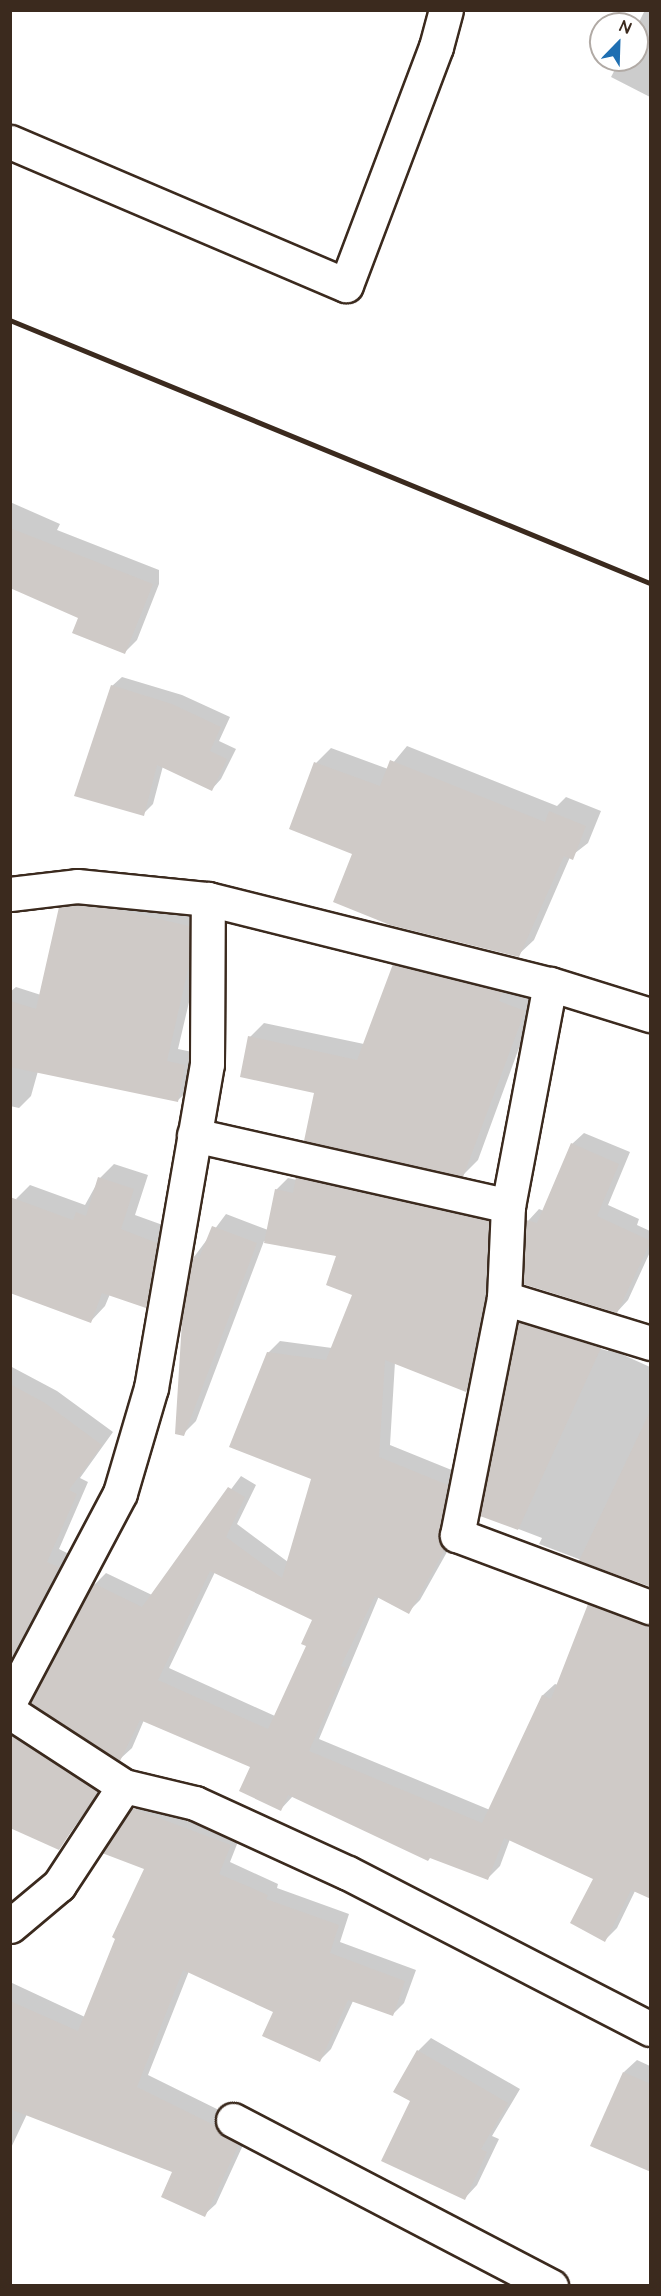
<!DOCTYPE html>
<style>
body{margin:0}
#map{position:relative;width:661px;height:2296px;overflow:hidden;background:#fff;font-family:"Architects Daughter",sans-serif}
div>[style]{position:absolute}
.shadow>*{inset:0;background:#0003}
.building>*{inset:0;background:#cfcac7}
.roads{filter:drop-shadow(2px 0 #3b2a1e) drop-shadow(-2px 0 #3b2a1e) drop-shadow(0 2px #3b2a1e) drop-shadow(0 -2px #3b2a1e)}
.minor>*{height:33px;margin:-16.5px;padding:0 16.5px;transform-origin:16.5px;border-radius:16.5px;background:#fff}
.rail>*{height:4.5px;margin:-2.25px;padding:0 2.25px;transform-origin:2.25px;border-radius:2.25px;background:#3b2a1e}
span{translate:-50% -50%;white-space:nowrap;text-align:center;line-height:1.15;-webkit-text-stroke:5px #fff;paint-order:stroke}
.frame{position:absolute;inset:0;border:12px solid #3b2a1e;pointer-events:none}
.north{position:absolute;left:589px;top:12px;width:60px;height:60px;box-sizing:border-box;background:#fff;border:2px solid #b1aaa5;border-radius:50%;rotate:23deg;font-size:16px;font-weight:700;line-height:24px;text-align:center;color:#3b2a1e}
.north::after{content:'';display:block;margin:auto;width:21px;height:27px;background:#1f6fb2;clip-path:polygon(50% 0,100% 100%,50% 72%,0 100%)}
</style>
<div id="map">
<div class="shadow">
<i style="clip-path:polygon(645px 10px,650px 10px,650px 97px,611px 77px,620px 60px,637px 60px,637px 26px)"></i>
<i style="clip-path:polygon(10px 502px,60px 524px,57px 530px,159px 570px,159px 584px,137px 640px,125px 652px,80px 617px,10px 587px)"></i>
<i style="clip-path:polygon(122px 677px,182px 695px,230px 717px,219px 741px,236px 749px,221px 779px,212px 789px,163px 766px,153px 804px,143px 814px,112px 686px)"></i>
<i style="clip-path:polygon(407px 746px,557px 806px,566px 797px,601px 811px,588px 843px,570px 857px,534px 940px,518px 955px,354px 853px,316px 763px,331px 748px,388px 769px)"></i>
<i style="clip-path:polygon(73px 895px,201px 914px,201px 951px,178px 1049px,197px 1053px,190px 1089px,177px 1101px,38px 1071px,31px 1096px,19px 1108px,10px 1106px,10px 992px,16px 987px,41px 995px,61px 908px)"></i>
<i style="clip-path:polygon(409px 951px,538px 996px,478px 1160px,463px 1175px,315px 1092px,250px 1037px,264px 1023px,364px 1044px,394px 965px)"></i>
<i style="clip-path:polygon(584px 1133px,630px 1152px,608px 1205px,639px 1219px,637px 1225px,650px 1231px,650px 1252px,628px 1300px,617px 1312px,528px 1221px,539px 1209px,544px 1211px,572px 1144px)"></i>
<i style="clip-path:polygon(114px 1164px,148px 1175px,135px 1215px,171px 1228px,160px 1292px,145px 1306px,110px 1294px,105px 1306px,91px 1321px,16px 1199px,30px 1185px,85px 1205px,100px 1178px)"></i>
<i style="clip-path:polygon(evenodd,309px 1166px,500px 1209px,478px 1379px,466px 1391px,395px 1362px,390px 1445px,459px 1473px,456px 1536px,420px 1600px,408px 1612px,379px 1596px,319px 1739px,490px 1810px,543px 1695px,555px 1684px,558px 1685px,589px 1605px,601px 1593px,650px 1611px,650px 1675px,635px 1891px,617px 1928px,605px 1940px,596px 1878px,510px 1839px,500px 1866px,488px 1878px,293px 1796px,281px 1809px,252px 1766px,144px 1720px,132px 1748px,120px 1759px,95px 1584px,106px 1573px,152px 1595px,241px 1476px,256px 1485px,237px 1524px,288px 1562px,313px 1478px,268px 1353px,280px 1341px,332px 1348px,354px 1294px,338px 1255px,264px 1241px,196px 1421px,183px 1434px,194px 1257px,226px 1214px,268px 1230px,276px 1190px,288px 1178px,297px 1180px,309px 1166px,215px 1572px,314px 1619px,308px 1645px,275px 1716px,169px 1668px,215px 1572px)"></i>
<i style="clip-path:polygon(evenodd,531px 1311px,620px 1348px,619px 1353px,650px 1367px,650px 1586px,539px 1544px,542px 1538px,482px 1515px,520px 1323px,531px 1311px,526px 1323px,609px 1348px,608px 1351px,526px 1326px,526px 1323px)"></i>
<i style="clip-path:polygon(10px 1366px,57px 1391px,113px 1432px,80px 1478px,88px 1482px,59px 1549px,71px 1555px,10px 1673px)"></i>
<i style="clip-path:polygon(10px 1714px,109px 1779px,59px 1848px,12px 1827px,10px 1831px)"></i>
<i style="clip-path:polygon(145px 1797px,241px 1834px,230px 1862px,278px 1884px,277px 1888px,349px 1914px,340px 1942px,416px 1970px,404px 2003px,393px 2014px,353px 2001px,331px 2049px,320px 2060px,275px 2012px,189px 1971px,148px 2075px,227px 2114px,249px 2132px,216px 2204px,204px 2215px,175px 2171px,27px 2114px,10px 2150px,10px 1982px,85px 2017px,146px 1869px,104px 1853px)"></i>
<i style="clip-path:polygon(431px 2038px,520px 2089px,492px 2136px,499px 2139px,477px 2185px,465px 2198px,412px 2100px,418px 2051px)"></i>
<i style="clip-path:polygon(637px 2060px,650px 2066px,650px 2171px,624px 2072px)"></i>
</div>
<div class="building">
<i style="clip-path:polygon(10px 528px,153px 584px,125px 654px,72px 633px,78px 618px,10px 588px)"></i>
<i style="clip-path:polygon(111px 685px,172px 704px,221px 727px,210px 751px,227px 759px,212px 791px,157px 765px,144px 816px,74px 796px)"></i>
<i style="clip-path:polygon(390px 760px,545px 822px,549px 811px,586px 826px,573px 860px,564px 856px,519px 957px,390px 925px,333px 902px,352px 854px,289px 829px,314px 762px,380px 786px)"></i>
<i style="clip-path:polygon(77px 905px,116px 909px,189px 926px,189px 965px,167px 1061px,185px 1065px,178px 1102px,10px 1067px,10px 1001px,36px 1009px,59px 907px)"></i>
<i style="clip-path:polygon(393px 964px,503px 992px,499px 1001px,525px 1011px,463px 1177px,304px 1141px,314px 1093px,240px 1077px,248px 1036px,357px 1060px)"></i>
<i style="clip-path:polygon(571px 1143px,619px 1164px,597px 1216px,651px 1241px,617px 1313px,523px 1284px,526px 1220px,537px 1223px)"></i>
<i style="clip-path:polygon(98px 1177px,134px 1189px,121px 1229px,157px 1243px,146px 1308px,102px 1293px,91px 1323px,10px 1293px,10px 1197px,73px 1220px,76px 1212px,86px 1216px)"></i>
<i style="clip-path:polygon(evenodd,296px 1177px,489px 1221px,485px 1296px,466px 1392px,385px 1360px,379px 1457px,448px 1485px,439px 1532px,445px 1549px,409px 1614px,375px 1596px,341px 1666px,346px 1668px,309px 1751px,482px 1823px,542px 1695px,551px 1699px,588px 1604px,651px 1625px,651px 1899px,631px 1890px,605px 1942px,570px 1923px,593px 1879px,504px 1838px,488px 1880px,430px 1858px,428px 1861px,288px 1795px,281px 1811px,239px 1791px,250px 1767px,140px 1720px,120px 1761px,30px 1703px,93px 1583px,142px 1607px,228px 1487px,245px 1497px,226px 1537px,282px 1578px,311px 1479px,229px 1447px,267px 1352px,326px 1360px,352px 1295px,326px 1285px,336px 1256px,264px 1243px,275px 1189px,293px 1193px,296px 1177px,210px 1571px,312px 1620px,301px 1644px,306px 1646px,268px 1729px,158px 1680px,210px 1571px)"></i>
<i style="clip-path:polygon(212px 1226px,257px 1243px,184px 1436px,175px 1434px,182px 1321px,193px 1256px,199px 1258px)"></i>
<i style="clip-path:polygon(518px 1322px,601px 1348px,518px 1530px,480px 1516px)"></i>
<i style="clip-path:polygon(10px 1384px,45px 1403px,102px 1445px,69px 1490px,77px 1494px,47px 1562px,59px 1567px,10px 1660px)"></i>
<i style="clip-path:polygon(651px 1409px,651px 1587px,579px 1561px)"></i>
<i style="clip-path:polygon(10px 1735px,98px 1791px,59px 1850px,10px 1828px)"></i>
<i style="clip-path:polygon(132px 1808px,231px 1845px,219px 1874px,268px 1895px,266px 1899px,339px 1925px,330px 1953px,405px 1981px,393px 2016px,348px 2000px,320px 2062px,262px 2036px,273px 2012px,183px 1970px,137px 2087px,216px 2126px,224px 2136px,239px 2144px,205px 2217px,161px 2197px,172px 2172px,10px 2109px,10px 2001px,78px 2031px,115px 1939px,112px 1937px,144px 1869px,102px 1853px)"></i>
<i style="clip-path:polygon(417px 2050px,508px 2103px,481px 2149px,487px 2152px,465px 2200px,381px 2161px,410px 2101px,393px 2092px)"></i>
<i style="clip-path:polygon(623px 2072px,651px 2084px,651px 2172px,590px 2146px)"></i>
</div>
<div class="roads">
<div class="minor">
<i style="left:10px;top:142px;width:365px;rotate:23.1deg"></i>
<i style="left:346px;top:285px;width:254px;rotate:-69.3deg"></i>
<i style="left:436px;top:47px;width:38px;rotate:-75deg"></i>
<i style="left:10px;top:894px;width:67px;rotate:-6.8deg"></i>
<i style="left:77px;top:886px;width:132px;rotate:5.7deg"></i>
<i style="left:208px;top:899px;width:352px;rotate:14deg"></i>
<i style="left:550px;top:984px;width:105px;rotate:17.2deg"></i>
<i style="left:550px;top:984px;width:226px;rotate:100.7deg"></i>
<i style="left:508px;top:1206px;width:92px;rotate:92.5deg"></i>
<i style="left:504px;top:1298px;width:242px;rotate:101.2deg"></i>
<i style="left:457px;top:1535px;width:206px;rotate:20.5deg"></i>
<i style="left:194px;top:1135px;width:322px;rotate:12.7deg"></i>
<i style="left:504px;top:1298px;width:153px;rotate:17.1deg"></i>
<i style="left:10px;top:1701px;width:235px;rotate:-62.1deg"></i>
<i style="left:120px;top:1493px;width:109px;rotate:-73.6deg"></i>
<i style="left:151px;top:1388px;width:329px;rotate:-80.2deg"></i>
<i style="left:207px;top:1064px;width:165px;rotate:-89.7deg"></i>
<i style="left:10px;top:1712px;width:136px;rotate:33deg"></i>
<i style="left:124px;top:1786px;width:73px;rotate:13.5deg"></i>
<i style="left:195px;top:1803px;width:168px;rotate:24.6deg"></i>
<i style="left:348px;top:1873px;width:340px;rotate:27.3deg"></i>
<i style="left:10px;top:1926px;width:64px;rotate:-39.9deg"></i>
<i style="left:59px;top:1885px;width:118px;rotate:-56.7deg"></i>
<i style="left:233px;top:2120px;width:359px;rotate:27.6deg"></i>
</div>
</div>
<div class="rail">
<i style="left:10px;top:320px;width:692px;rotate:22.34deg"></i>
</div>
<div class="frame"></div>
<div class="north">N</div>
</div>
